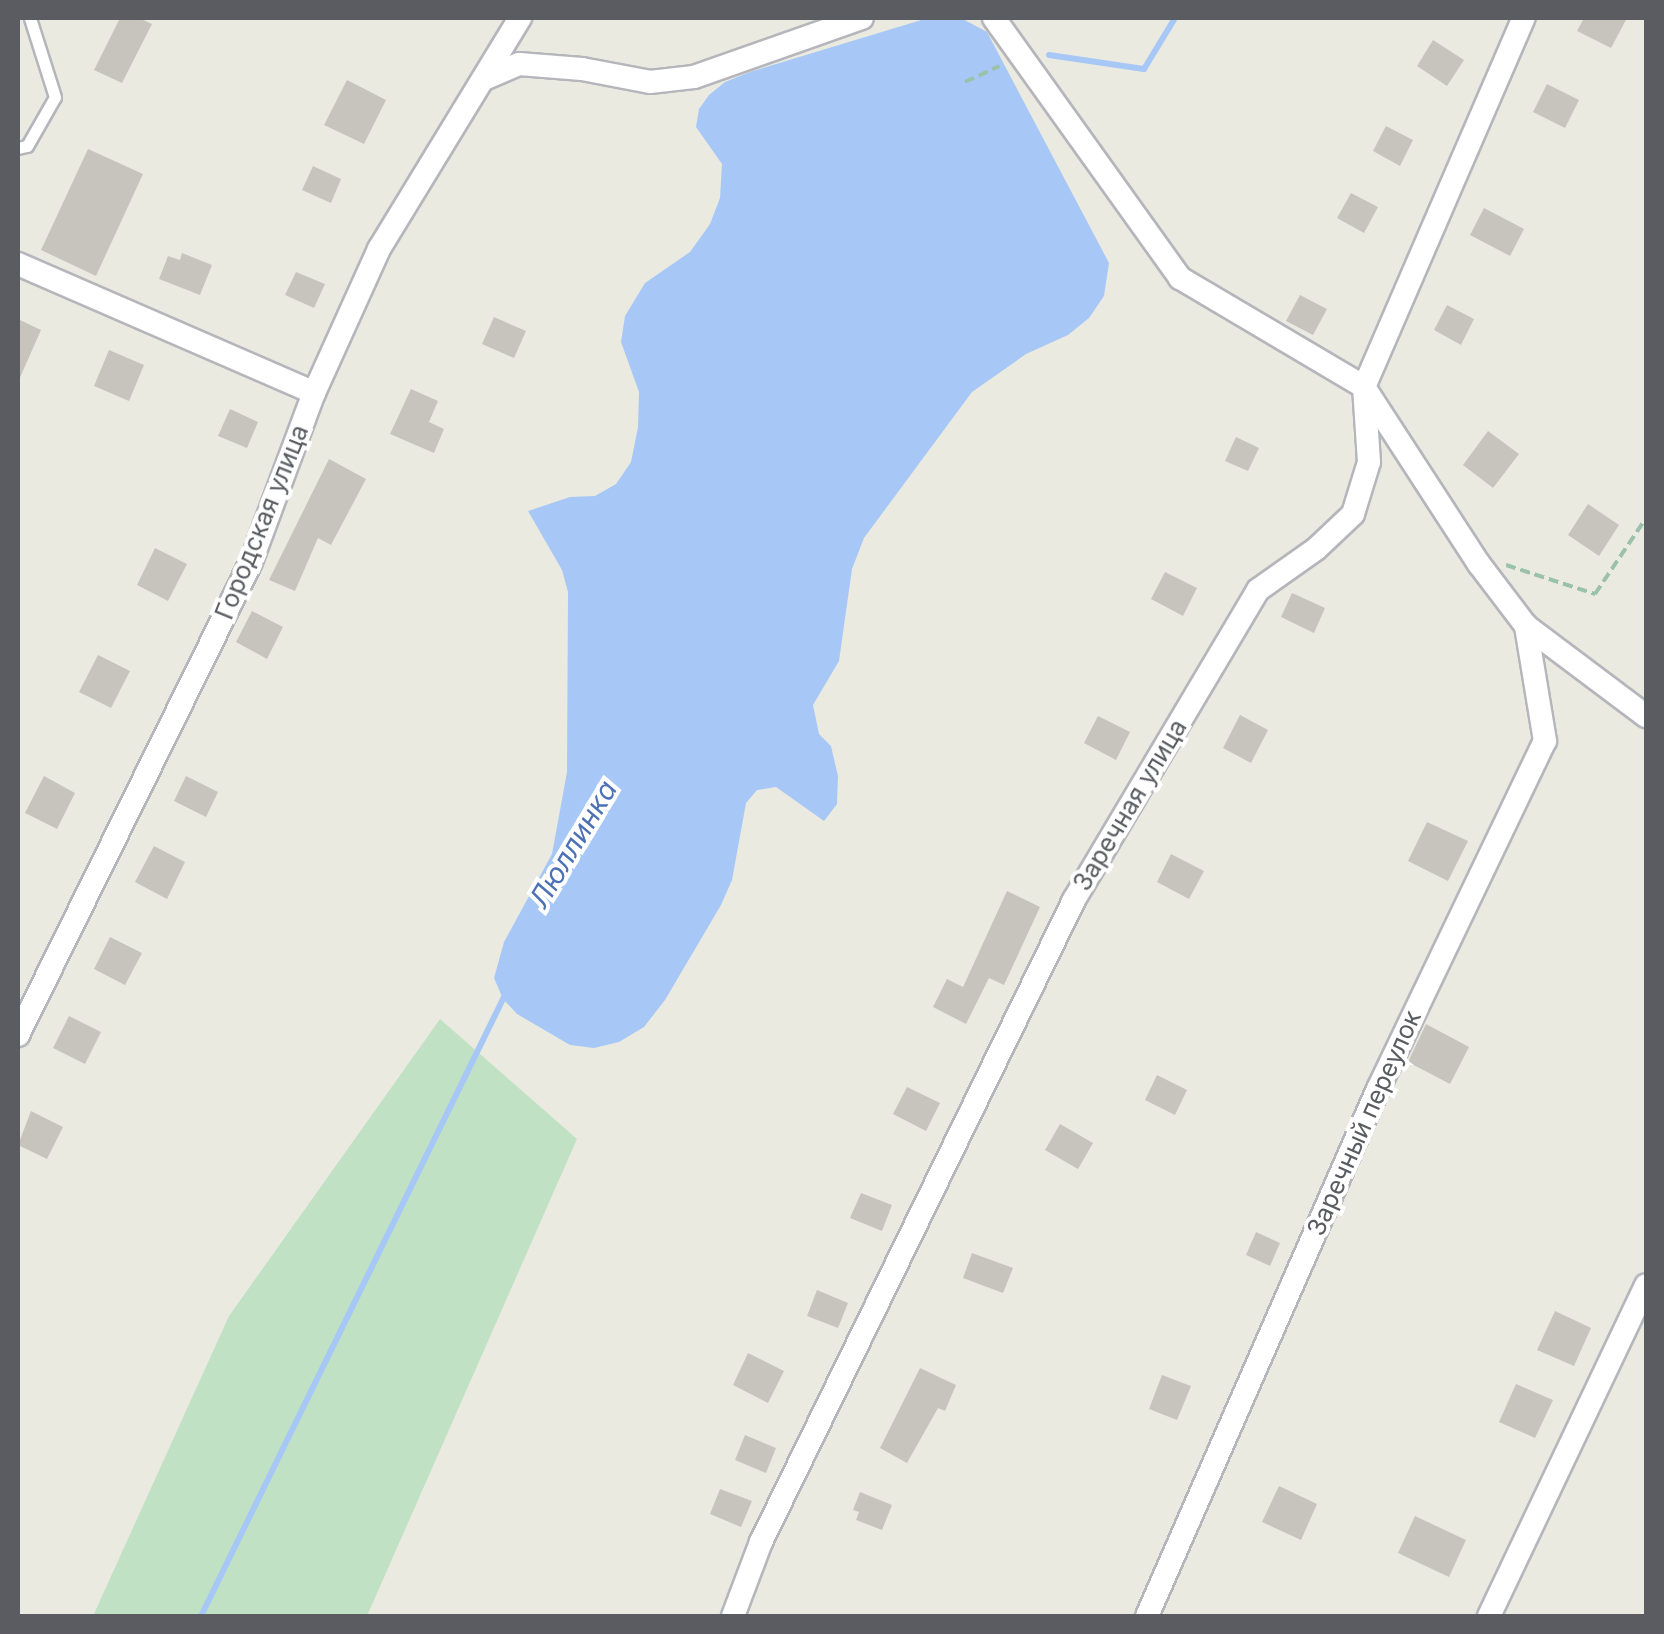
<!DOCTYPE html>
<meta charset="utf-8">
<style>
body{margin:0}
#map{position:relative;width:1664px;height:1634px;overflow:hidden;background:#ebeae1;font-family:Inter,sans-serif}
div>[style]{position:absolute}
.green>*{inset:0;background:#c0e1c4}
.water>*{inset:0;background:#a7c8f6}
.stream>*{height:6px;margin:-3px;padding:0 3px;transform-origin:3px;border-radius:3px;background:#a7c8f6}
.building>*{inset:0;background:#c7c4be}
.path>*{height:4px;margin-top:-2px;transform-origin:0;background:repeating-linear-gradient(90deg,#9ac1aa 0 10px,transparent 0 15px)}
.roads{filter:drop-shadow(2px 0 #b4b6bb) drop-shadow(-2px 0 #b4b6bb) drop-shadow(0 2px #b4b6bb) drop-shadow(0 -2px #b4b6bb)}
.service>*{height:11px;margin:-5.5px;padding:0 5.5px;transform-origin:5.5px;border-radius:5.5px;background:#fff}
.minor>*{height:22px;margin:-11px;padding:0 11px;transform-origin:11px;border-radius:11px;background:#fff}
span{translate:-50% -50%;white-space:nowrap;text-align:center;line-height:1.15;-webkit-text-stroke:8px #fff;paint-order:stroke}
.street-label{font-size:25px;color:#5a5c61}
.water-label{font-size:28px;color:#4d71b5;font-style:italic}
.frame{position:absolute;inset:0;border:20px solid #5a5c61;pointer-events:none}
</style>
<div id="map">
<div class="green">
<i style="clip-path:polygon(440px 1019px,577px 1139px,367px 1616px,93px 1616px,229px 1316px)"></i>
</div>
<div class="water">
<i style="clip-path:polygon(928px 18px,961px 18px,987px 32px,1109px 263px,1104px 296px,1089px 318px,1068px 335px,1026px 354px,972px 392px,864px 538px,852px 569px,839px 661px,813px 705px,819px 734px,831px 746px,838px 776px,837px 804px,824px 821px,776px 787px,757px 790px,746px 803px,732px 880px,721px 905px,665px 1000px,644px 1027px,619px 1042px,594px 1048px,570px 1045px,517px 1014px,503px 999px,494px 978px,504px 942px,552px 854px,567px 772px,568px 592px,562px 570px,528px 511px,570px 497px,595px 496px,616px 484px,631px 462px,638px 427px,639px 392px,621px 342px,625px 316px,645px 283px,690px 252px,710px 224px,720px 198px,722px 164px,696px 127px,699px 109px,709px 95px,725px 82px,750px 72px)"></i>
</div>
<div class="stream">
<i style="left:1049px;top:55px;width:96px;rotate:8.4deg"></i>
<i style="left:1144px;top:69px;width:60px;rotate:-58.7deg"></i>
<i style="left:201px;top:1616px;width:694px;rotate:-63.92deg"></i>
</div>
<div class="building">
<i style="clip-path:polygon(120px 18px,139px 18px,152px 24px,122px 83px,94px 70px)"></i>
<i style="clip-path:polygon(1584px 18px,1627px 18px,1611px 48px,1577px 31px)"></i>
<i style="clip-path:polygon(1433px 40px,1464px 60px,1447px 86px,1417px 66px)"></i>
<i style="clip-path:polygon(347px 80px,386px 100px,364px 144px,324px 125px)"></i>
<i style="clip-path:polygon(1547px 84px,1579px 100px,1565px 128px,1533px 112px)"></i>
<i style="clip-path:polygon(1386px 126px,1413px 140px,1400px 166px,1373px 151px)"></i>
<i style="clip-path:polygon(88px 149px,143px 174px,96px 276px,41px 250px)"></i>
<i style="clip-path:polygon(313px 166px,341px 179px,331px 203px,302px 190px)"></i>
<i style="clip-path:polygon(1351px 193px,1378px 207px,1364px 233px,1337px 218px)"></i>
<i style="clip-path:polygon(1484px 208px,1524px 229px,1510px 256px,1470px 235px)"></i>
<i style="clip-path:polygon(182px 253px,212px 265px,200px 295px,159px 279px,168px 256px,180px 260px)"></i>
<i style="clip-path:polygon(296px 272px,325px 284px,314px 308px,285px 295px)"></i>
<i style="clip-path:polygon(1300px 295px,1327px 309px,1313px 335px,1286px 321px)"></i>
<i style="clip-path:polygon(1447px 305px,1474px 319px,1461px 345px,1434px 330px)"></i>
<i style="clip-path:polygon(494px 317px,526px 331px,514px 358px,482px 344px)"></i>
<i style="clip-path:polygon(18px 319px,41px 330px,18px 382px)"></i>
<i style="clip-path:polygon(109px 350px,144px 365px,129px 401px,94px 386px)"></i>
<i style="clip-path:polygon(411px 389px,438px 401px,429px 422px,444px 429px,434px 453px,390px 434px)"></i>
<i style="clip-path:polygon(230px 409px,258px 422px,247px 448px,218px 436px)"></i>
<i style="clip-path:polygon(1488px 431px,1519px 454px,1493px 488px,1463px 465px)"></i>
<i style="clip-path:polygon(1236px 437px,1259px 448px,1248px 471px,1225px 461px)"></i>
<i style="clip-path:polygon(329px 459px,366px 479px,331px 545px,318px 538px,295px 591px,269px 580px)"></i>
<i style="clip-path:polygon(1588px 504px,1619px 525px,1599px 556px,1568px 535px)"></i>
<i style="clip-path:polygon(155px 548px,187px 564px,168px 601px,137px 585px)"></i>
<i style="clip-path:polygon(1165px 572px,1197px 588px,1183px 616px,1151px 599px)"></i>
<i style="clip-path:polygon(1292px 593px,1325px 608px,1314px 633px,1281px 617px)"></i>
<i style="clip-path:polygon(252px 611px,283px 627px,267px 659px,236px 642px)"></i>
<i style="clip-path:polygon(98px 655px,130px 671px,111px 708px,79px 692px)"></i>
<i style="clip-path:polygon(1240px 715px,1268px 730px,1251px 763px,1223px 748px)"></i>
<i style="clip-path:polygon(1098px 716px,1130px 732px,1116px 760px,1084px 743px)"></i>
<i style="clip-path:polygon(44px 776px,75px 793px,57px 829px,25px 813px)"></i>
<i style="clip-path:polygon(186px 776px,218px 792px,206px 817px,174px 801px)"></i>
<i style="clip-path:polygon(1427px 822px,1468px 841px,1448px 881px,1408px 861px)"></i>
<i style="clip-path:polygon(154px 846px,185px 862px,167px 899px,135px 882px)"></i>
<i style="clip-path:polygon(1171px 854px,1204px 871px,1189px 899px,1157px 882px)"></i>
<i style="clip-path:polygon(1007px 891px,1040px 907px,1004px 985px,989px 978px,966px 1024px,933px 1007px,947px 979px,963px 987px)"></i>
<i style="clip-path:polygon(110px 937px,142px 953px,125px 985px,94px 969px)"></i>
<i style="clip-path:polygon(69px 1016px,101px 1032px,85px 1064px,53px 1048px)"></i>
<i style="clip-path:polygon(1426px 1024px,1469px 1047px,1450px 1084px,1408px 1062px)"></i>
<i style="clip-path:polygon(1157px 1075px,1187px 1090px,1175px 1115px,1145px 1100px)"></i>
<i style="clip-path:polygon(907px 1087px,940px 1103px,926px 1131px,893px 1114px)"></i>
<i style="clip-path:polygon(31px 1111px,63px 1127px,47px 1159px,18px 1145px)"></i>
<i style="clip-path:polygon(1060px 1124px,1093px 1143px,1078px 1169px,1045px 1150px)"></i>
<i style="clip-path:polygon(861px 1193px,892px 1205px,882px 1231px,850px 1218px)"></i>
<i style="clip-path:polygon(1256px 1232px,1280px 1243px,1270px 1266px,1246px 1255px)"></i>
<i style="clip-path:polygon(972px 1253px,1013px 1268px,1003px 1293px,963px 1278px)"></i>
<i style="clip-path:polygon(817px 1290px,848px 1303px,838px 1328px,807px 1316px)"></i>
<i style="clip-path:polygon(1555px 1311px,1591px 1328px,1574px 1366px,1537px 1350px)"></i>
<i style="clip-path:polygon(748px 1353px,784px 1371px,768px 1403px,733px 1385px)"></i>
<i style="clip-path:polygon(920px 1368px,956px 1385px,945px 1411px,938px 1408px,907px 1463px,880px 1448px)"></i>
<i style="clip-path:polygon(1162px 1375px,1191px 1386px,1177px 1420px,1149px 1409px)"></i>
<i style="clip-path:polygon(1516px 1384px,1553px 1400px,1535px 1438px,1499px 1422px)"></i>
<i style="clip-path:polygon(745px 1435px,776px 1448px,766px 1473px,735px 1460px)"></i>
<i style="clip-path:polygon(1279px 1486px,1317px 1504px,1301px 1540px,1262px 1522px)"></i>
<i style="clip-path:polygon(720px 1489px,752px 1501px,741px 1527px,710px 1514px)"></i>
<i style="clip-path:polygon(860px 1492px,892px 1505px,882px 1530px,856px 1520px,859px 1512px,853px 1510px)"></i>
<i style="clip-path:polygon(1415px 1516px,1466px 1540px,1449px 1577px,1398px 1553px)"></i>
</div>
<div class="path">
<i style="left:965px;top:82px;width:38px;rotate:-25deg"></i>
<i style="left:1506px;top:565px;width:94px;rotate:18deg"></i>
<i style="left:1595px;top:594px;width:92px;rotate:-56.1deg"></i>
</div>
<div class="roads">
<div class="service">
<i style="left:18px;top:148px;width:9px;rotate:-13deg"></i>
<i style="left:27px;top:146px;width:56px;rotate:-60.3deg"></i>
<i style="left:55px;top:97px;width:83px;rotate:-107.6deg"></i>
</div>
<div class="minor">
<i style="left:994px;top:18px;width:320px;rotate:54.4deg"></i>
<i style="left:1180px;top:278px;width:214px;rotate:30.6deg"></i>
<i style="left:1364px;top:387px;width:211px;rotate:57deg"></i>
<i style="left:1479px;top:564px;width:78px;rotate:52.8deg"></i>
<i style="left:1526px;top:626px;width:150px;rotate:36.9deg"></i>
<i style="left:486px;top:78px;width:36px;rotate:-23deg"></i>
<i style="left:519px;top:64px;width:63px;rotate:4.5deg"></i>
<i style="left:582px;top:69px;width:69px;rotate:10.8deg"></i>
<i style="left:650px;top:82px;width:44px;rotate:-6.5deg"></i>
<i style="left:694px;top:77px;width:178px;rotate:-19.4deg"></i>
<i style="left:18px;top:264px;width:323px;rotate:23.5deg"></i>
<i style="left:18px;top:1035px;width:527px;rotate:-63.78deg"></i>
<i style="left:251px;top:562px;width:180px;rotate:-69.6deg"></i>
<i style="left:314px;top:393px;width:158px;rotate:-65.7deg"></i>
<i style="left:379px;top:249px;width:271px;rotate:-58.6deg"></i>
<i style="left:733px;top:1616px;width:79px;rotate:-69.3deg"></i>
<i style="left:761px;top:1542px;width:714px;rotate:-64.01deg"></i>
<i style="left:1074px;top:900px;width:360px;rotate:-59.3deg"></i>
<i style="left:1258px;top:590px;width:71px;rotate:-35.3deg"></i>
<i style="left:1316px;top:549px;width:51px;rotate:-43.4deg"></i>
<i style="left:1353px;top:514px;width:54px;rotate:-72.9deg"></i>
<i style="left:1369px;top:462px;width:75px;rotate:-93.8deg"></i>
<i style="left:1364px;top:387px;width:402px;rotate:-66.6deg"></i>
<i style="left:1147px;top:1616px;width:575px;rotate:-66.33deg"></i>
<i style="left:1378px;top:1089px;width:386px;rotate:-64.4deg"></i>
<i style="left:1545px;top:741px;width:117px;rotate:-99.4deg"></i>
<i style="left:1489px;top:1616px;width:366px;rotate:-64.6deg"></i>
</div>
</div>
<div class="street-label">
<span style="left:262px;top:522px;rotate:-68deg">Городская улица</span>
<span style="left:1130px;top:805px;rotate:-59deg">Заречная улица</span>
<span style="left:1364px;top:1123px;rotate:-66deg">Заречный переулок</span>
</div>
<div class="water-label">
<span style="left:573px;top:844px;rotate:-59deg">Люллинка</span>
</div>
<div class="frame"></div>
</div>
